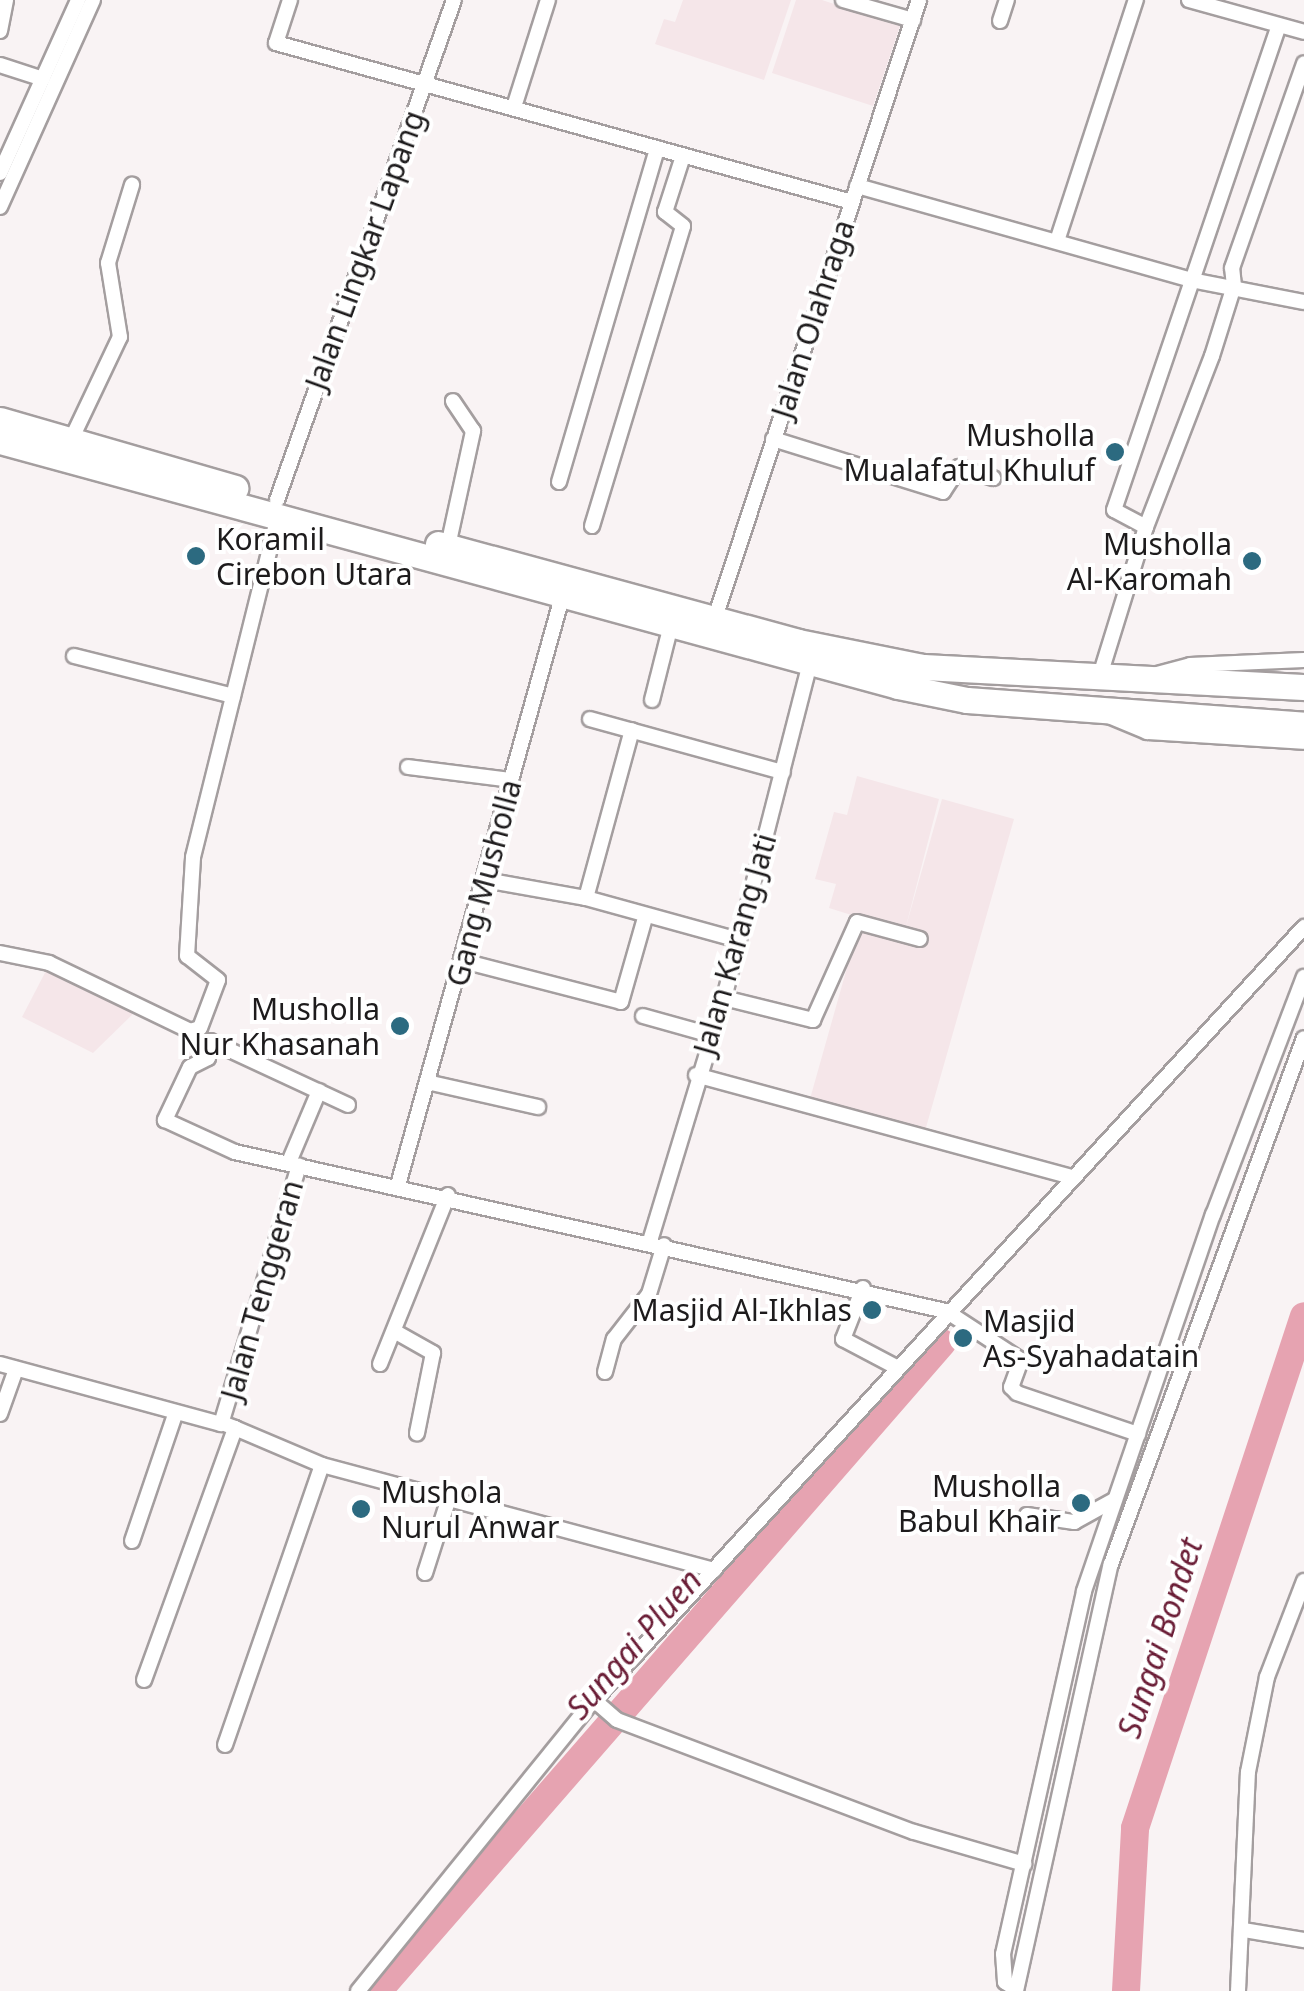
<!DOCTYPE html>
<style>
body{margin:0}
#map{position:relative;width:1304px;height:1991px;overflow:hidden;background:#f9f3f4;font-family:"Noto Sans",sans-serif}
div>[style]{position:absolute}
.built>*{inset:0;background:#f5e6e9}
.river>*{height:28px;margin:-14px;padding:0 14px;transform-origin:14px;border-radius:14px;background:#e6a3b1}
.roads{filter:drop-shadow(2px 0 #a49e9f) drop-shadow(-2px 0 #a49e9f) drop-shadow(0 2px #a49e9f) drop-shadow(0 -2px #a49e9f)}
.street>*{height:14px;margin:-7px;padding:0 7px;transform-origin:7px;border-radius:7px;background:#fff}
.highway>*{height:25px;margin:-12.5px;padding:0 12.5px;transform-origin:12.5px;border-radius:12.5px;background:#fff}
.dots>*{width:28px;height:28px;translate:-50% -50%;box-sizing:border-box;border:5px solid #fff;border-radius:50%}
span{translate:-50% -50%;white-space:nowrap;text-align:center;line-height:1.15;-webkit-text-stroke:8px #fff;paint-order:stroke}
.street-label{font-size:30px;color:#1d1b1c}
.poi-label{font-size:30px;color:#1d1b1c}
.right{translate:-100% -50%;text-align:right}
.left{translate:0 -50%;text-align:left}
.water-label{font-size:32px;color:#6a1d36;font-style:italic}
</style>
<div id="map">
<div class="built">
<i style="clip-path:polygon(683px 0,791px 0,764px 80px,655px 44px,664px 19px,675px 22px)"></i>
<i style="clip-path:polygon(796px 0,822px 0,900px 26px,873px 106px,772px 73px)"></i>
<i style="clip-path:polygon(857px 776px,939px 799px,905px 930px,942px 799px,1014px 819px,923px 1138px,808px 1106px,861px 918px,829px 908px,836px 884px,815px 879px,834px 812px,847px 815px)"></i>
<i style="clip-path:polygon(49px 965px,138px 1009px,93px 1053px,22px 1017px)"></i>
</div>
<div class="river">
<i style="left:378px;top:1991px;width:859px;rotate:-48.96deg"></i>
<i style="left:1126px;top:1991px;width:163px;rotate:-86.8deg"></i>
<i style="left:1135px;top:1828px;width:539px;rotate:-71.73deg"></i>
</div>
<div class="roads">
<div class="street">
<i style="left:290px;top:0;width:45px;rotate:108deg"></i>
<i style="left:276px;top:43px;width:598px;rotate:15.43deg"></i>
<i style="left:843px;top:0;width:73px;rotate:15.9deg"></i>
<i style="left:1189px;top:0;width:119px;rotate:15.5deg"></i>
<i style="left:1000px;top:21px;width:22px;rotate:-72deg"></i>
<i style="left:0;top:31px;width:32px;rotate:-79deg"></i>
<i style="left:0;top:65px;width:45px;rotate:18deg"></i>
<i style="left:514px;top:107px;width:112px;rotate:-72.4deg"></i>
<i style="left:0;top:173px;width:190px;rotate:-65.7deg"></i>
<i style="left:857px;top:186px;width:347px;rotate:15.7deg"></i>
<i style="left:1191px;top:280px;width:115px;rotate:11deg"></i>
<i style="left:0;top:207px;width:227px;rotate:-65.8deg"></i>
<i style="left:1057px;top:241px;width:254px;rotate:-71.9deg"></i>
<i style="left:773px;top:439px;width:178px;rotate:17.3deg"></i>
<i style="left:943px;top:492px;width:30px;rotate:-57deg"></i>
<i style="left:959px;top:467px;width:36px;rotate:18deg"></i>
<i style="left:71px;top:440px;width:114px;rotate:-64.6deg"></i>
<i style="left:120px;top:337px;width:75px;rotate:-99.2deg"></i>
<i style="left:108px;top:263px;width:82px;rotate:-72.9deg"></i>
<i style="left:559px;top:482px;width:348px;rotate:-73.6deg"></i>
<i style="left:277px;top:500px;width:530px;rotate:-70.51deg"></i>
<i style="left:592px;top:526px;width:313px;rotate:-73.1deg"></i>
<i style="left:683px;top:226px;width:23px;rotate:-142deg"></i>
<i style="left:665px;top:212px;width:59px;rotate:-72.2deg"></i>
<i style="left:1146px;top:527px;width:36px;rotate:-152deg"></i>
<i style="left:1114px;top:510px;width:512px;rotate:-71.21deg"></i>
<i style="left:448px;top:546px;width:118px;rotate:-77.7deg"></i>
<i style="left:473px;top:431px;width:36px;rotate:-124deg"></i>
<i style="left:714px;top:621px;width:654px;rotate:-71.73deg"></i>
<i style="left:74px;top:656px;width:164px;rotate:14.1deg"></i>
<i style="left:1157px;top:674px;width:34px;rotate:-15deg"></i>
<i style="left:1190px;top:665px;width:114px;rotate:-2.5deg"></i>
<i style="left:1098px;top:682px;width:162px;rotate:-72.8deg"></i>
<i style="left:1146px;top:527px;width:183px;rotate:-68.9deg"></i>
<i style="left:1212px;top:356px;width:73px;rotate:-72.6deg"></i>
<i style="left:1234px;top:286px;width:18px;rotate:-96deg"></i>
<i style="left:1232px;top:268px;width:217px;rotate:-70.6deg"></i>
<i style="left:652px;top:700px;width:73px;rotate:-75.8deg"></i>
<i style="left:1104px;top:714px;width:47px;rotate:22.7deg"></i>
<i style="left:1147px;top:732px;width:157px;rotate:3.6deg"></i>
<i style="left:590px;top:719px;width:200px;rotate:15.4deg"></i>
<i style="left:408px;top:767px;width:104px;rotate:7.2deg"></i>
<i style="left:485px;top:880px;width:103px;rotate:10.1deg"></i>
<i style="left:586px;top:898px;width:159px;rotate:15.4deg"></i>
<i style="left:586px;top:898px;width:174px;rotate:-74.7deg"></i>
<i style="left:0;top:953px;width:50px;rotate:11.5deg"></i>
<i style="left:49px;top:963px;width:157px;rotate:25.7deg"></i>
<i style="left:190px;top:1031px;width:10px;rotate:-17deg"></i>
<i style="left:200px;top:1028px;width:51px;rotate:-69.4deg"></i>
<i style="left:218px;top:980px;width:39px;rotate:-142deg"></i>
<i style="left:187px;top:956px;width:99px;rotate:-86.5deg"></i>
<i style="left:193px;top:857px;width:351px;rotate:-76deg"></i>
<i style="left:463px;top:961px;width:163px;rotate:14.5deg"></i>
<i style="left:621px;top:1002px;width:87px;rotate:-74.1deg"></i>
<i style="left:724px;top:998px;width:92px;rotate:13.9deg"></i>
<i style="left:813px;top:1020px;width:107px;rotate:-65.8deg"></i>
<i style="left:857px;top:922px;width:65px;rotate:15.1deg"></i>
<i style="left:643px;top:1016px;width:71px;rotate:15.6deg"></i>
<i style="left:696px;top:1075px;width:390px;rotate:15.2deg"></i>
<i style="left:427px;top:1082px;width:114px;rotate:12.7deg"></i>
<i style="left:348px;top:1105px;width:152px;rotate:-155.1deg"></i>
<i style="left:210px;top:1041px;width:17px;rotate:97deg"></i>
<i style="left:208px;top:1058px;width:20px;rotate:153deg"></i>
<i style="left:190px;top:1067px;width:59px;rotate:115.3deg"></i>
<i style="left:165px;top:1120px;width:77px;rotate:24.6deg"></i>
<i style="left:235px;top:1152px;width:729px;rotate:12.61deg"></i>
<i style="left:946px;top:1311px;width:90px;rotate:33.2deg"></i>
<i style="left:1021px;top:1360px;width:29px;rotate:110deg"></i>
<i style="left:1011px;top:1387px;width:8px;rotate:45deg"></i>
<i style="left:1017px;top:1393px;width:128px;rotate:18.7deg"></i>
<i style="left:289px;top:1162px;width:77px;rotate:-67.1deg"></i>
<i style="left:398px;top:1185px;width:618px;rotate:-74.41deg"></i>
<i style="left:650px;top:1241px;width:254px;rotate:-73.1deg"></i>
<i style="left:724px;top:998px;width:353px;rotate:-75.6deg"></i>
<i style="left:863px;top:1288px;width:55px;rotate:111.4deg"></i>
<i style="left:843px;top:1339px;width:60px;rotate:27.8deg"></i>
<i style="left:394px;top:1331px;width:45px;rotate:29.4deg"></i>
<i style="left:433px;top:1353px;width:82px;rotate:101.3deg"></i>
<i style="left:0;top:1364px;width:229px;rotate:15.2deg"></i>
<i style="left:221px;top:1424px;width:270px;rotate:-73.2deg"></i>
<i style="left:380px;top:1364px;width:182px;rotate:-68.1deg"></i>
<i style="left:605px;top:1372px;width:34px;rotate:-75deg"></i>
<i style="left:614px;top:1339px;width:57px;rotate:-52.1deg"></i>
<i style="left:649px;top:1294px;width:51px;rotate:-73deg"></i>
<i style="left:0;top:1414px;width:48px;rotate:-70.4deg"></i>
<i style="left:322px;top:1465px;width:406px;rotate:15deg"></i>
<i style="left:1027px;top:1515px;width:48px;rotate:8.5deg"></i>
<i style="left:1074px;top:1522px;width:46px;rotate:-28.8deg"></i>
<i style="left:132px;top:1541px;width:136px;rotate:-71.2deg"></i>
<i style="left:425px;top:1573px;width:76px;rotate:-72.3deg"></i>
<i style="left:144px;top:1680px;width:268px;rotate:-70.1deg"></i>
<i style="left:235px;top:1428px;width:9px;rotate:-159deg"></i>
<i style="left:594px;top:1700px;width:30px;rotate:41deg"></i>
<i style="left:617px;top:1720px;width:317px;rotate:20.7deg"></i>
<i style="left:914px;top:1832px;width:115px;rotate:16.2deg"></i>
<i style="left:225px;top:1745px;width:296px;rotate:-70.9deg"></i>
<i style="left:322px;top:1465px;width:95px;rotate:-157deg"></i>
<i style="left:1244px;top:1930px;width:61px;rotate:9.5deg"></i>
<i style="left:1016px;top:1989px;width:13px;rotate:-148deg"></i>
<i style="left:1005px;top:1982px;width:28px;rotate:-94deg"></i>
<i style="left:1003px;top:1954px;width:372px;rotate:-77.4deg"></i>
<i style="left:1084px;top:1591px;width:398px;rotate:-71.1deg"></i>
<i style="left:1213px;top:1215px;width:255px;rotate:-69.1deg"></i>
<i style="left:358px;top:1991px;width:375px;rotate:-51deg"></i>
<i style="left:594px;top:1700px;width:1050px;rotate:-47.43deg"></i>
<i style="left:1016px;top:1991px;width:437px;rotate:-77.5deg"></i>
<i style="left:1111px;top:1564px;width:560px;rotate:-69.85deg"></i>
<i style="left:1238px;top:1991px;width:219px;rotate:-87.4deg"></i>
<i style="left:1248px;top:1772px;width:97px;rotate:-78.7deg"></i>
<i style="left:1267px;top:1677px;width:103px;rotate:-68.9deg"></i>
</div>
<div class="highway">
<i style="left:0;top:420px;width:245px;rotate:16.1deg"></i>
<i style="left:0;top:441px;width:931px;rotate:15.26deg"></i>
<i style="left:898px;top:686px;width:70px;rotate:11.5deg"></i>
<i style="left:967px;top:700px;width:338px;rotate:4.2deg"></i>
<i style="left:438px;top:544px;width:373px;rotate:15.2deg"></i>
<i style="left:798px;top:642px;width:126px;rotate:11.4deg"></i>
<i style="left:922px;top:667px;width:383px;rotate:3deg"></i>
</div>
</div>
<div class="dots">
<i style="left:1115px;top:452px;background:#2c6a80"></i>
<i style="left:196px;top:556px;background:#2c6a80"></i>
<i style="left:1252px;top:561px;background:#2c6a80"></i>
<i style="left:400px;top:1026px;background:#2c6a80"></i>
<i style="left:872px;top:1310px;background:#2c6a80"></i>
<i style="left:963px;top:1338px;background:#2c6a80"></i>
<i style="left:1081px;top:1503px;background:#2c6a80"></i>
<i style="left:361px;top:1509px;background:#2c6a80"></i>
</div>
<div class="street-label">
<span style="left:365px;top:250px;rotate:-70deg">Jalan Lingkar Lapang</span>
<span style="left:813px;top:319px;rotate:-72deg">Jalan Olahraga</span>
<span style="left:484px;top:883px;rotate:-75deg">Gang Musholla</span>
<span style="left:735px;top:944px;rotate:-74deg">Jalan Karang Jati</span>
<span style="left:262px;top:1290px;rotate:-74deg">Jalan Tenggeran</span>
</div>
<div class="poi-label">
<span class="right" style="left:1095px;top:452px">Musholla<br>Mualafatul Khuluf</span>
<span class="left" style="left:216px;top:556px">Koramil<br>Cirebon Utara</span>
<span class="right" style="left:1232px;top:561px">Musholla<br>Al-Karomah</span>
<span class="right" style="left:380px;top:1026px">Musholla<br>Nur Khasanah</span>
<span class="right" style="left:852px;top:1310px">Masjid Al-Ikhlas</span>
<span class="left" style="left:983px;top:1338px">Masjid<br>As-Syahadatain</span>
<span class="right" style="left:1061px;top:1503px">Musholla<br>Babul Khair</span>
<span class="left" style="left:381px;top:1509px">Mushola<br>Nurul Anwar</span>
</div>
<div class="water-label">
<span style="left:1160px;top:1638px;rotate:-72deg">Sungai Bondet</span>
<span style="left:634px;top:1644px;rotate:-49deg">Sungai Pluen</span>
</div>
</div>
